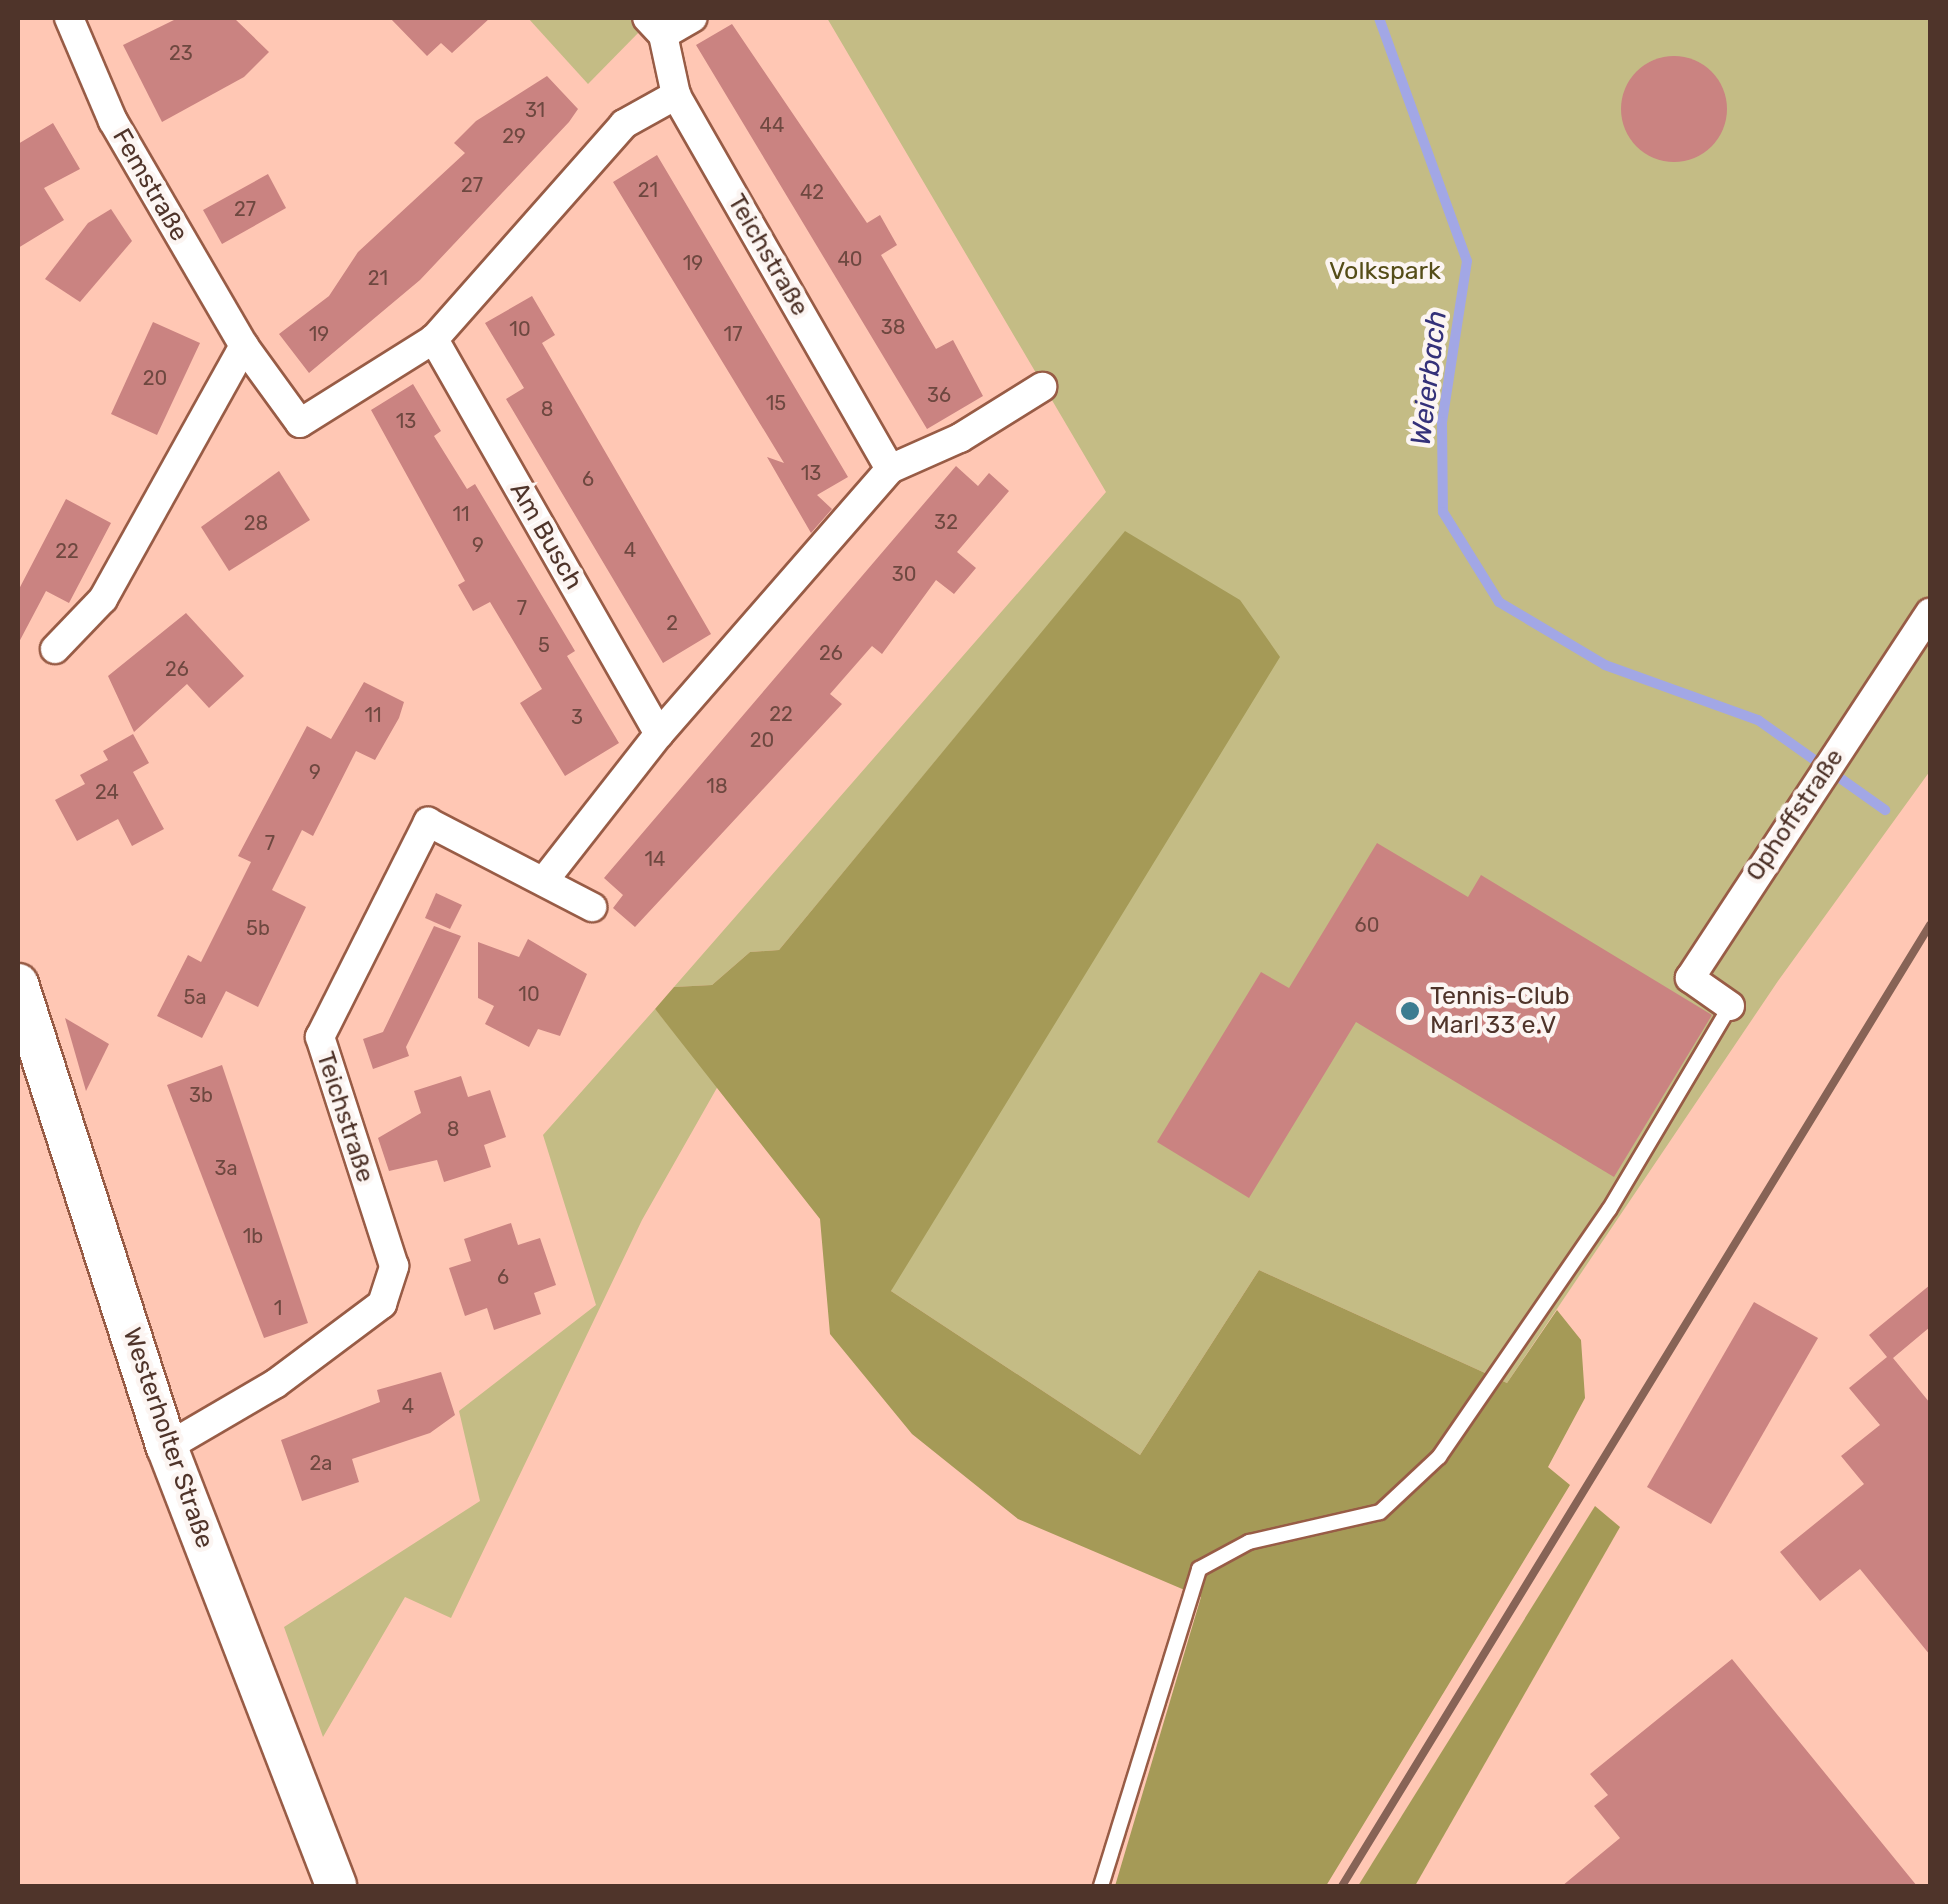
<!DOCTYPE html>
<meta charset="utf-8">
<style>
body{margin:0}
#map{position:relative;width:1948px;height:1904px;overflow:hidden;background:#ffc7b4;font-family:Rubik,sans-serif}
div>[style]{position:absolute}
.green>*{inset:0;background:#c4bc85}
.forest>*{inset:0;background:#a59a57}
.stream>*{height:10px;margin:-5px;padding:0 5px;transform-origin:5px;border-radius:5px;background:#a2a7e5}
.building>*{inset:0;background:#ca8381}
.round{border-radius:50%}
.roads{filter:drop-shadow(2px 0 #985c46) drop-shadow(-2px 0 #985c46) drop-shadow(0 2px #985c46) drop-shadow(0 -2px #985c46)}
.lane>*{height:14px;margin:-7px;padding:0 7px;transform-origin:7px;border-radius:7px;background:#fff}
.street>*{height:28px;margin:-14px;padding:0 14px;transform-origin:14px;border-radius:14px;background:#fff}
.secondary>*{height:40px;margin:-20px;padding:0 20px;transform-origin:20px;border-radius:20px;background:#fff}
.rail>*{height:8px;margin:-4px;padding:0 4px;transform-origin:4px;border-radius:4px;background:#876356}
.dots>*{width:28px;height:28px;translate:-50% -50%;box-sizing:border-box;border:5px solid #fcf5f2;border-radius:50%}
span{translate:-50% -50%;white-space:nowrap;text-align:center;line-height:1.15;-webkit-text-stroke:9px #fcf5f2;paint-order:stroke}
.number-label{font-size:20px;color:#6e4840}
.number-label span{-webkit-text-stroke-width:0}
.street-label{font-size:25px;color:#4f342a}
.park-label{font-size:25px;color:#554d18}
.poi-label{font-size:25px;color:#4f342a}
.left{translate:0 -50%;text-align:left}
.water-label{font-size:28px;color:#343179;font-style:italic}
.frame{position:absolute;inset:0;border:20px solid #4f342a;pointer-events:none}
</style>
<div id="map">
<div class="green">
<i style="clip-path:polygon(528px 18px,633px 18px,643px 28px,588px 84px)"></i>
<i style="clip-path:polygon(827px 18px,1930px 18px,1930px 771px,1778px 981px,1507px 1383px,1259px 1270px,1140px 1455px,891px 1291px,1125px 532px,779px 950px,750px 952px,712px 985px,674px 987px,1106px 492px)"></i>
<i style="clip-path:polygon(655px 1009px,718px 1086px,642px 1220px,451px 1618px,405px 1597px,323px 1737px,284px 1627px,480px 1501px,459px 1411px,596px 1305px,543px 1135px)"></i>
</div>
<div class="forest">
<i style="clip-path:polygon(1125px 531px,1240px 600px,1280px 657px,891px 1291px,1140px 1455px,1259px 1270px,1507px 1383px,1557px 1310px,1581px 1340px,1585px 1398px,1548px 1467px,1570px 1485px,1326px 1886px,1115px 1886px,1201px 1597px,1018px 1519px,912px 1434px,830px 1334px,820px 1219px,655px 1009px,674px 987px,712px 985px,750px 952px,779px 950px)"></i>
<i style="clip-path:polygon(1595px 1506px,1620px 1527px,1415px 1886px,1358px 1886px)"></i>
</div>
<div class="stream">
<i style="left:1379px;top:18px;width:258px;rotate:70.1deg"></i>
<i style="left:1467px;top:261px;width:163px;rotate:98.8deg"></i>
<i style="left:1442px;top:422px;width:90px;rotate:89.4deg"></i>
<i style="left:1443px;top:512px;width:106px;rotate:58.1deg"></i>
<i style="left:1499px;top:602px;width:123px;rotate:30.7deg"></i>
<i style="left:1605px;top:665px;width:163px;rotate:19.8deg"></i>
<i style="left:1758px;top:720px;width:156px;rotate:35.3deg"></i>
</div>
<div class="building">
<i style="clip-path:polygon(178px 18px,234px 18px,269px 52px,244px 77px,162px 122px,123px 45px)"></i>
<i style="clip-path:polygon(390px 18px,490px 18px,452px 53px,441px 43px,427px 56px)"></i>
<i style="clip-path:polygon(732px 24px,867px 223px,880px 215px,897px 245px,881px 255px,936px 349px,953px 340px,983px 396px,927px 429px,696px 45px)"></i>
<i class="round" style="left:1621px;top:56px;width:106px;height:106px"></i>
<i style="clip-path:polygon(547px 76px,578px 109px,569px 122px,420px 280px,309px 373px,279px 334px,329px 296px,358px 252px,465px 153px,454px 143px,476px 121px)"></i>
<i style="clip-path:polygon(53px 123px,80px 169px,44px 188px,64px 220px,18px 248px,18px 144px)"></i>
<i style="clip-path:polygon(657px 155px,848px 477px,817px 495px,832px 509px,811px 533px,767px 457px,784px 463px,613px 182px)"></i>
<i style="clip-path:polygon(268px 174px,286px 208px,222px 244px,203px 210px)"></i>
<i style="clip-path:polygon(111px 209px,132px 241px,80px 302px,45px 279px,88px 223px)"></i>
<i style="clip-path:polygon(532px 296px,555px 335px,542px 343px,711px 634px,663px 663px,506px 399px,524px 388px,485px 323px)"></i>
<i style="clip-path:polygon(153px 322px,200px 343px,157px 435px,111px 414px)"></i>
<i style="clip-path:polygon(413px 384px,441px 431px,434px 436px,467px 489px,475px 484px,575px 651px,567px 656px,619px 743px,565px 776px,520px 703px,542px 689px,490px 602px,473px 611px,458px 585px,465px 581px,371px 410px)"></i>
<i style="clip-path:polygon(956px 466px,978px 486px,989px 473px,1009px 491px,957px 552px,976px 568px,954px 594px,936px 580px,882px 654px,872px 646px,830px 694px,842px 704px,635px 927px,613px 908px,623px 895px,604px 878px)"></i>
<i style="clip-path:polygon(279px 471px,310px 520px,229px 571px,201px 527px)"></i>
<i style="clip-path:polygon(66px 499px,111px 523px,69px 603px,46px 591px,18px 644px,18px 591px)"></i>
<i style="clip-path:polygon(186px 613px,244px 676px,209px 708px,187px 684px,134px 732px,108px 676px)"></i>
<i style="clip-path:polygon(364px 682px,404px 702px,399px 718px,375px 760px,356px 751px,313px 836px,302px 830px,272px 890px,306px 907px,258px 1007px,226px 991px,202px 1038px,157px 1016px,188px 955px,201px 962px,251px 862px,238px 856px,307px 726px,331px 739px)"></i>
<i style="clip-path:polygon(133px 734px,149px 763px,133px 772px,164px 829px,132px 846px,118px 819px,77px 841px,55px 800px,85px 784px,80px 775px,108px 760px,103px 751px)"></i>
<i style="clip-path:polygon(1377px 843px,1468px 897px,1481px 875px,1712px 1015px,1614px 1177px,1356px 1022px,1249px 1198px,1157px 1142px,1261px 972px,1289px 988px)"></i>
<i style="clip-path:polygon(436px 893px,462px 905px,450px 929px,425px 918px)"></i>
<i style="clip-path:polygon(434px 926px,461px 936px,406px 1047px,409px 1056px,373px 1069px,363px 1039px,383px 1032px)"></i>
<i style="clip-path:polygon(528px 939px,587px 974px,560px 1036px,538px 1029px,529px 1047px,485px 1024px,494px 1006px,478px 998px,478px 942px,519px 957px)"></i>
<i style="clip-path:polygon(65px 1018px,109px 1044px,86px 1091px)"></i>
<i style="clip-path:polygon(222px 1065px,308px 1323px,264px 1338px,167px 1085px)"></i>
<i style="clip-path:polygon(461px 1076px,468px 1097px,490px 1090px,506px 1137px,484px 1145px,491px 1167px,444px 1182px,437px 1160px,389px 1171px,378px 1138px,421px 1113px,414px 1091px)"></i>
<i style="clip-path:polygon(511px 1223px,518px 1245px,540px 1238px,556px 1285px,534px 1293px,541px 1314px,494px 1330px,487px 1308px,465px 1316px,449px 1268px,471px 1261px,464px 1239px)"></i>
<i style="clip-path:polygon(1930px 1285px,1930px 1327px,1893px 1358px,1930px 1403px,1930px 1655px,1860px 1569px,1820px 1601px,1780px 1552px,1864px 1484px,1841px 1456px,1880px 1425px,1849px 1388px,1887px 1357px,1869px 1335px)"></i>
<i style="clip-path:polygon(1754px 1302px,1818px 1338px,1711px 1524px,1647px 1487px)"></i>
<i style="clip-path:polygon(441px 1372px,455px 1415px,430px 1433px,352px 1459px,359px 1482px,302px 1501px,281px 1440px,380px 1402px,377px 1390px)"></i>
<i style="clip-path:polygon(1732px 1659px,1917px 1886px,1562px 1886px,1620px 1838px,1594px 1806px,1608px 1795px,1590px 1774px)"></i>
</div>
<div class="roads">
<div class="lane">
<i style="left:1101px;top:1886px;width:332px;rotate:-72.8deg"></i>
<i style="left:1199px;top:1569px;width:57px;rotate:-28.4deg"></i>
<i style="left:1249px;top:1542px;width:134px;rotate:-12.9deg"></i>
<i style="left:1380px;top:1512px;width:81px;rotate:-43deg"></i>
<i style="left:1439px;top:1457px;width:300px;rotate:-55.5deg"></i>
<i style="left:1609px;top:1210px;width:237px;rotate:-59.3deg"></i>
</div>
<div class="street">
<i style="left:69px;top:18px;width:112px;rotate:66.9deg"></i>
<i style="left:113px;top:121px;width:260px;rotate:59.8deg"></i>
<i style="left:244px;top:346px;width:95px;rotate:54deg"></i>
<i style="left:300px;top:423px;width:158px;rotate:-32.1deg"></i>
<i style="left:663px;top:35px;width:34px;rotate:-30deg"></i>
<i style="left:890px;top:469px;width:77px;rotate:-23.9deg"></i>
<i style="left:960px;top:438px;width:97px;rotate:-31.9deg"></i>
<i style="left:55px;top:649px;width:69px;rotate:-46.2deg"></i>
<i style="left:103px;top:599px;width:290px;rotate:-60.9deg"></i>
<i style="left:659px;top:734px;width:455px;rotate:-119.7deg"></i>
<i style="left:434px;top:339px;width:287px;rotate:-48.5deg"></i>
<i style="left:624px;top:124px;width:60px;rotate:-29.1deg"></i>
<i style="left:546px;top:878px;width:183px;rotate:-51.9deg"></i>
<i style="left:659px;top:734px;width:352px;rotate:-48.9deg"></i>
<i style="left:890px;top:469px;width:431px;rotate:-119.8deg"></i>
<i style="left:676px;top:95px;width:61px;rotate:-102.2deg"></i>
<i style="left:663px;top:35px;width:23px;rotate:-133deg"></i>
<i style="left:1730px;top:1006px;width:49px;rotate:-145deg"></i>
<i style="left:1690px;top:978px;width:437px;rotate:-56.7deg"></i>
<i style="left:167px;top:1447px;width:125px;rotate:-30.3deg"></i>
<i style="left:275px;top:1384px;width:134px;rotate:-36.8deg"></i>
<i style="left:382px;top:1304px;width:40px;rotate:-72deg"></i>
<i style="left:394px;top:1266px;width:241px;rotate:-107.9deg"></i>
<i style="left:320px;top:1037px;width:241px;rotate:-63.3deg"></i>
<i style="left:428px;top:822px;width:185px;rotate:27.4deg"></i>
</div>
<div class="secondary">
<i style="left:18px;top:984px;width:486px;rotate:72.2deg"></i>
<i style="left:167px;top:1447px;width:470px;rotate:68.9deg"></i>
</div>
</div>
<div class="rail">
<i style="left:1342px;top:1886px;width:1127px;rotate:-58.54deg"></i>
</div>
<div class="dots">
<i style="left:1410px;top:1011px;background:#3c7c90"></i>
</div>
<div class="number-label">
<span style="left:181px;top:53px">23</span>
<span style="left:535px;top:110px">31</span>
<span style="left:772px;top:125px">44</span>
<span style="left:514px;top:136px">29</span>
<span style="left:472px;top:185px">27</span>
<span style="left:648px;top:190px">21</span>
<span style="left:812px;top:192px">42</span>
<span style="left:245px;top:209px">27</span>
<span style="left:850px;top:259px">40</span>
<span style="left:693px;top:263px">19</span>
<span style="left:378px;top:278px">21</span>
<span style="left:893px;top:327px">38</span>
<span style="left:520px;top:329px">10</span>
<span style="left:319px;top:334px">19</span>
<span style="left:733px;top:334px">17</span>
<span style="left:155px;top:378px">20</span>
<span style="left:939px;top:395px">36</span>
<span style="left:776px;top:403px">15</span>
<span style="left:547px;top:409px">8</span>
<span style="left:406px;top:421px">13</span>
<span style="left:811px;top:473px">13</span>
<span style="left:588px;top:479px">6</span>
<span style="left:461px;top:514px">11</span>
<span style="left:946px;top:522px">32</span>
<span style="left:256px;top:523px">28</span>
<span style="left:478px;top:545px">9</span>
<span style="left:630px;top:550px">4</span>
<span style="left:67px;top:551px">22</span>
<span style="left:904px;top:574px">30</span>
<span style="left:522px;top:608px">7</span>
<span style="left:672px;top:623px">2</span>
<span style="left:544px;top:645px">5</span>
<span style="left:831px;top:653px">26</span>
<span style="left:177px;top:669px">26</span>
<span style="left:781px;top:714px">22</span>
<span style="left:373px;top:715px">11</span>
<span style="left:577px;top:717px">3</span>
<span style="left:762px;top:740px">20</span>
<span style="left:315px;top:772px">9</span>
<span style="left:717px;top:786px">18</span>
<span style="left:107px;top:792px">24</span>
<span style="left:270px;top:843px">7</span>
<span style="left:655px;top:859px">14</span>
<span style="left:1367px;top:925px">60</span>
<span style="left:258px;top:928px">5b</span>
<span style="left:529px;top:994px">10</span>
<span style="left:195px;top:997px">5a</span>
<span style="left:201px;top:1095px">3b</span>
<span style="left:453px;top:1129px">8</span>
<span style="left:226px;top:1168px">3a</span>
<span style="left:253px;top:1236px">1b</span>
<span style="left:503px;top:1277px">6</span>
<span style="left:278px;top:1308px">1</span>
<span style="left:408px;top:1406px">4</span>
<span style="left:321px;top:1463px">2a</span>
</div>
<div class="street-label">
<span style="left:150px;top:185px;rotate:60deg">Femstraße</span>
<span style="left:768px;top:255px;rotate:60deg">Teichstraße</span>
<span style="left:546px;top:536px;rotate:60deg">Am Busch</span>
<span style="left:1795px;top:815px;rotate:-56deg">Ophoffstraße</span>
<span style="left:345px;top:1117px;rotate:72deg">Teichstraße</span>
<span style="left:168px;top:1438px;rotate:71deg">Westerholter Straße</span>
</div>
<div class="park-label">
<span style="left:1385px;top:271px">Volkspark</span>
</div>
<div class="poi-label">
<span class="left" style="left:1430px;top:1011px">Tennis-Club<br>Marl 33 e.V</span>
</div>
<div class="water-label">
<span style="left:1429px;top:378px;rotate:-83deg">Weierbach</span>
</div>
<div class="frame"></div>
</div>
